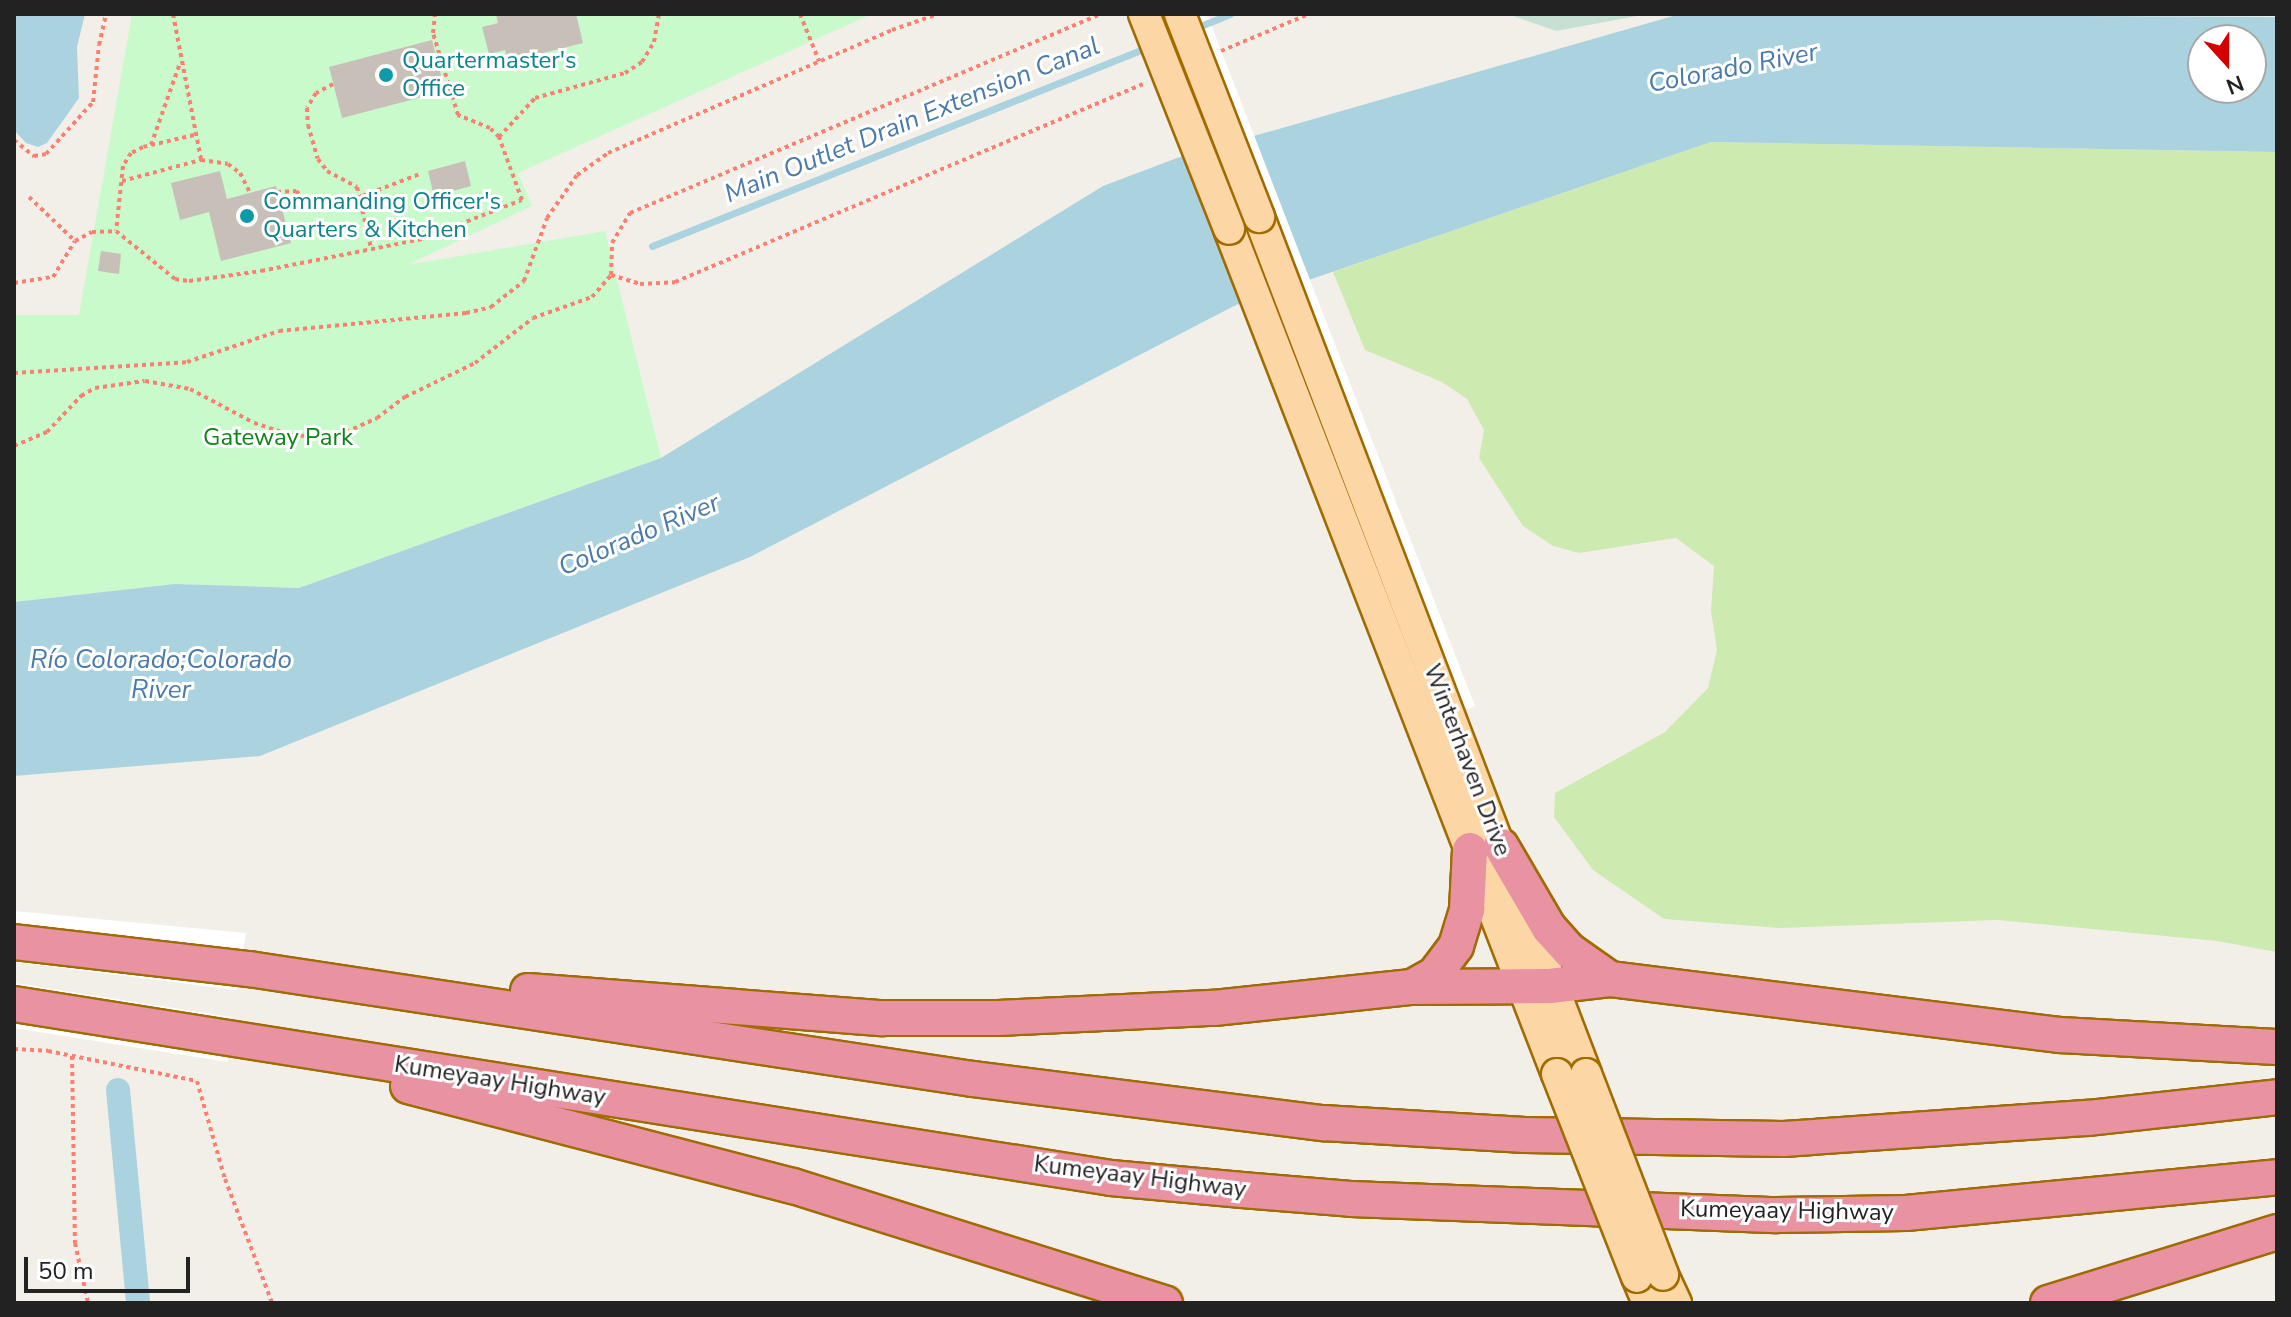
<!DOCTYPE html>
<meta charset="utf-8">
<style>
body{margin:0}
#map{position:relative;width:2291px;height:1317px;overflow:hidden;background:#f2efe9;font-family:"Nunito Sans",sans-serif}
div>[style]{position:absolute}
.grass>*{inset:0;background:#cdebb0}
.wetland>*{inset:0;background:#c6e0d4}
.park>*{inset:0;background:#c8facc}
.water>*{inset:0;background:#aad3df}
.pier>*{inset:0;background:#fff}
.stream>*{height:7px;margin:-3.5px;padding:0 3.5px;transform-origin:3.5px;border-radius:3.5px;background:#aad3df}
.canal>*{height:24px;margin:-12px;padding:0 12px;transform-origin:12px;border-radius:12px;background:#aad3df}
.building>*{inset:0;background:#c7bfb8}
.path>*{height:4px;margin-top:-2px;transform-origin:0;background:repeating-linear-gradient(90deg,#fa8072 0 4px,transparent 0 8px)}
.roads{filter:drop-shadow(2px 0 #a06b00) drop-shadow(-2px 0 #a06b00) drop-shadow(0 2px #a06b00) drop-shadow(0 -2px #a06b00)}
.primary>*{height:30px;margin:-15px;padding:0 15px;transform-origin:15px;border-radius:15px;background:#fcd6a4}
.highway>*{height:34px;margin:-17px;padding:0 17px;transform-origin:17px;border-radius:17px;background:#e892a2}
.bridges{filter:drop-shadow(2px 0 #a06b00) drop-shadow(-2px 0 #a06b00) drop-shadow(0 2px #a06b00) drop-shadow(0 -2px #a06b00)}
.primary-bridge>*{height:30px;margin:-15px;padding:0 15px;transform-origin:15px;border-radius:15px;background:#fcd6a4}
.dots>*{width:22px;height:22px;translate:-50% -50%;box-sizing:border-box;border:4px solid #fff;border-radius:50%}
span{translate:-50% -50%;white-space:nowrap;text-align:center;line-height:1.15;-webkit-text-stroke:6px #fff;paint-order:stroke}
.culture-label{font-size:24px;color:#0d838f}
.left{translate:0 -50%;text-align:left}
.park-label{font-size:24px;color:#0c8416}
.street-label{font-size:24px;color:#222}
.water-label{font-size:26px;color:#4a7aab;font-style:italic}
.frame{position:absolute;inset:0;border:16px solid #222;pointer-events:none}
.north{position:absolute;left:2187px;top:24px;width:80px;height:80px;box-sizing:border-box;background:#fff;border:2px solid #a7a7a7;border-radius:50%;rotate:159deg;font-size:22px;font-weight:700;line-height:32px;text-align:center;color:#222}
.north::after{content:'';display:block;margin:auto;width:28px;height:36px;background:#d40000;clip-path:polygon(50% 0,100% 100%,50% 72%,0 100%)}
.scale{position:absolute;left:24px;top:1257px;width:166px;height:36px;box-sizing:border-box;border:4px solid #222;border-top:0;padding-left:10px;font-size:24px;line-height:28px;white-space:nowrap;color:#222;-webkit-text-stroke:6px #fff;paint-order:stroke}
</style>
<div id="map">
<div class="grass">
<i style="clip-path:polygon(1711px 142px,2277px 152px,2277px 952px,2217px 941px,1998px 920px,1781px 928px,1664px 919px,1593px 870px,1554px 817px,1555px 793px,1665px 732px,1708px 688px,1717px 650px,1711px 611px,1714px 566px,1676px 538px,1579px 553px,1553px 546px,1523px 526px,1479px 458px,1484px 430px,1467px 399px,1442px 382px,1365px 350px,1333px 272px)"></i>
</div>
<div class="wetland">
<i style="clip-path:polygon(1508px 14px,1648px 14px,1556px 31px)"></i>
</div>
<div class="park">
<i style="clip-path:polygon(132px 14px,872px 14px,518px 173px,532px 206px,407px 265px,605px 231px,661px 458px,299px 588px,175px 584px,14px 602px,14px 315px,79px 315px)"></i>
</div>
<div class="water">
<i style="clip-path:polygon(14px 14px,85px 14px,77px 47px,79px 98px,47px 143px,38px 147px,26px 143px,14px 130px)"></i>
<i style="clip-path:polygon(evenodd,1680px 14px,2277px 17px,2277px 152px,1711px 142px,1236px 305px,750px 557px,260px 756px,14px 776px,14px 602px,175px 584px,299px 588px,661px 458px,1103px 186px,1177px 158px,1680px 14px,2203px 40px,2251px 40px,2251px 88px,2203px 88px,2203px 40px)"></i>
</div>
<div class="pier">
<i style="clip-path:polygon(1132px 14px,1207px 14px,1475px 706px,1411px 731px)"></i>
<i style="clip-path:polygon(14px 911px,246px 933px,236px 990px,14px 962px)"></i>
<i style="clip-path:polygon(14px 983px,231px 1017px,228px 1062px,14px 1028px)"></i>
</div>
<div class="stream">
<i style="left:1193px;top:29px;width:40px;rotate:-22deg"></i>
<i style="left:652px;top:246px;width:534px;rotate:-21.86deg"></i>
</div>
<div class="canal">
<i style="left:118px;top:1090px;width:214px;rotate:84.6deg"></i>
</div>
<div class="building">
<i style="clip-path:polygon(496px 14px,576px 14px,583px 43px,508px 62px,505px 50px,489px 54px,482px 27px,498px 23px)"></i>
<i style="clip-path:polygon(432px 40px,445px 91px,342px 118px,329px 67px)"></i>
<i style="clip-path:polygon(465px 161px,471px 186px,434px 196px,428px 171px)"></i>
<i style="clip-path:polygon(220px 171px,227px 199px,276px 186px,291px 243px,221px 261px,209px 212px,180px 220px,171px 183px)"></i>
<i style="clip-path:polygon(101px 251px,121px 254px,119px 274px,98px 271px)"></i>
</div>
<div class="path">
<i style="left:173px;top:14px;width:149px;rotate:79.1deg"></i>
<i style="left:201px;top:160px;width:27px;rotate:8deg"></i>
<i style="left:228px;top:164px;width:15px;rotate:37deg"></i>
<i style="left:240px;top:173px;width:22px;rotate:63deg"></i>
<i style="left:800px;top:14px;width:51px;rotate:68deg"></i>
<i style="left:1221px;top:51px;width:95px;rotate:-22.8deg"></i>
<i style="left:333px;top:84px;width:19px;rotate:152deg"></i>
<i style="left:316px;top:93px;width:17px;rotate:121deg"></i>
<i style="left:307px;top:108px;width:17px;rotate:87deg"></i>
<i style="left:308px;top:125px;width:35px;rotate:74deg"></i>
<i style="left:318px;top:159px;width:15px;rotate:53deg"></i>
<i style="left:327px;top:171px;width:34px;rotate:28deg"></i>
<i style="left:357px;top:187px;width:63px;rotate:77.1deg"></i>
<i style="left:194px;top:135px;width:52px;rotate:166.8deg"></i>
<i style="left:143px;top:147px;width:13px;rotate:153deg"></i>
<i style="left:131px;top:153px;width:15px;rotate:122deg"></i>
<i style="left:123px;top:166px;width:65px;rotate:96.1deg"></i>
<i style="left:116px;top:231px;width:76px;rotate:39.1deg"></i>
<i style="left:175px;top:279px;width:14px;rotate:8deg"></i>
<i style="left:189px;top:281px;width:73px;rotate:-7.9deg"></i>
<i style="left:261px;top:271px;width:164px;rotate:-11.2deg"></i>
<i style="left:422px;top:239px;width:107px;rotate:-21.3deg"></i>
<i style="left:522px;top:200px;width:67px;rotate:-110.1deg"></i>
<i style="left:499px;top:137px;width:13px;rotate:-135deg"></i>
<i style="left:490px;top:128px;width:35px;rotate:-158deg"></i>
<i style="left:458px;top:115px;width:86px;rotate:-107deg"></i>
<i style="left:433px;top:33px;width:19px;rotate:-84deg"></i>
<i style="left:499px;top:137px;width:53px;rotate:-47.3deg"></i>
<i style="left:535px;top:98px;width:93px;rotate:-15.5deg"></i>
<i style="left:625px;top:73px;width:20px;rotate:-33deg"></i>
<i style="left:642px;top:62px;width:23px;rotate:-59deg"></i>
<i style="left:654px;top:42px;width:28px;rotate:-80deg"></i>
<i style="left:14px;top:140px;width:26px;rotate:39deg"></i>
<i style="left:34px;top:156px;width:12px;rotate:-9deg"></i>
<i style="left:46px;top:154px;width:70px;rotate:-47.9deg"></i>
<i style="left:93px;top:102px;width:57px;rotate:-84deg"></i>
<i style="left:99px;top:45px;width:32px;rotate:-77deg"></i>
<i style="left:151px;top:145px;width:87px;rotate:-70.5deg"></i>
<i style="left:122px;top:181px;width:82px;rotate:-14.9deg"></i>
<i style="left:277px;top:192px;width:19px;rotate:-3deg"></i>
<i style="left:296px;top:191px;width:22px;rotate:43deg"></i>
<i style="left:312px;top:206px;width:14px;rotate:17deg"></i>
<i style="left:325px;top:210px;width:102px;rotate:-20.8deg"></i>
<i style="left:29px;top:197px;width:64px;rotate:43.7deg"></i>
<i style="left:611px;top:275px;width:30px;rotate:17deg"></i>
<i style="left:640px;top:284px;width:35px;rotate:-3deg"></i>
<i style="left:675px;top:282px;width:508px;rotate:-22.93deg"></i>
<i style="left:14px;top:283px;width:39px;rotate:-9deg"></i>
<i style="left:53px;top:277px;width:42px;rotate:-58.6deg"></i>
<i style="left:75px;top:241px;width:19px;rotate:-28deg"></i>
<i style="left:92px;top:232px;width:24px;rotate:-2deg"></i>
<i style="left:14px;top:373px;width:173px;rotate:-3.6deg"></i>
<i style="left:187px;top:362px;width:97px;rotate:-18.6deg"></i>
<i style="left:279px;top:331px;width:188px;rotate:-5.5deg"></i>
<i style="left:466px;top:313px;width:26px;rotate:-13deg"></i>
<i style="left:491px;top:307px;width:42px;rotate:-38.2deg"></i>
<i style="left:524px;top:281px;width:67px;rotate:-69.9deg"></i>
<i style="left:547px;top:218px;width:52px;rotate:-55.1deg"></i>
<i style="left:577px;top:175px;width:38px;rotate:-35deg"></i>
<i style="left:608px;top:153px;width:309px;rotate:-23.4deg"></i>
<i style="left:892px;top:30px;width:49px;rotate:-19.2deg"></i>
<i style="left:14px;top:446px;width:36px;rotate:-23deg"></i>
<i style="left:47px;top:432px;width:50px;rotate:-46.6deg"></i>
<i style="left:81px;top:396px;width:16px;rotate:-30deg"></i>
<i style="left:95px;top:388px;width:50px;rotate:-8deg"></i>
<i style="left:145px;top:381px;width:46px;rotate:10.1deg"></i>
<i style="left:190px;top:389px;width:72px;rotate:28deg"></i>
<i style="left:254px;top:423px;width:40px;rotate:18deg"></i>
<i style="left:292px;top:435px;width:28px;rotate:4deg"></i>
<i style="left:320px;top:437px;width:26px;rotate:-11deg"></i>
<i style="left:346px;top:432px;width:34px;rotate:-24deg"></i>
<i style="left:377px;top:418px;width:35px;rotate:-37deg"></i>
<i style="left:405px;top:397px;width:78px;rotate:-25.9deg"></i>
<i style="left:475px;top:363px;width:73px;rotate:-37.8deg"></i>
<i style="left:533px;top:318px;width:63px;rotate:-19.6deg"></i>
<i style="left:592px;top:297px;width:29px;rotate:-49deg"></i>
<i style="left:611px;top:275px;width:32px;rotate:-88deg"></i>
<i style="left:612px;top:243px;width:35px;rotate:-59deg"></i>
<i style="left:630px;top:213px;width:511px;rotate:-22.9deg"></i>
<i style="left:14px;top:1049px;width:34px;rotate:3deg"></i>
<i style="left:48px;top:1051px;width:152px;rotate:11.4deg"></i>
<i style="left:197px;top:1081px;width:102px;rotate:74.1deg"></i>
<i style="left:225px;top:1179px;width:133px;rotate:69.2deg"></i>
<i style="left:72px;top:1056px;width:187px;rotate:89.1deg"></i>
<i style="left:75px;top:1243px;width:61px;rotate:77.8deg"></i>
</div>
<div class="roads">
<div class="primary">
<i style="left:1259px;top:217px;width:917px;rotate:69.11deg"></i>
<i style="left:1229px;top:229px;width:906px;rotate:68.79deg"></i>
<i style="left:1663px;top:1275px;width:31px;rotate:65deg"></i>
<i style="left:1637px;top:1277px;width:28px;rotate:67deg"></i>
</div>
<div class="highway">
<i style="left:1501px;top:846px;width:95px;rotate:59.7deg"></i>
<i style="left:1549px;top:928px;width:31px;rotate:48deg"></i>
<i style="left:1570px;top:951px;width:49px;rotate:35deg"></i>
<i style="left:1610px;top:979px;width:453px;rotate:7.1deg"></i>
<i style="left:2060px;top:1035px;width:217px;rotate:3.2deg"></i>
<i style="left:14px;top:942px;width:237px;rotate:6.6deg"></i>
<i style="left:249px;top:969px;width:732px;rotate:8.64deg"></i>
<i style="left:973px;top:1079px;width:353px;rotate:7.2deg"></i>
<i style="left:1323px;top:1123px;width:202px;rotate:3.4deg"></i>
<i style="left:1525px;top:1135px;width:259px;rotate:0.9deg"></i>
<i style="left:1784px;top:1139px;width:305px;rotate:-4deg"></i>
<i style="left:2088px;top:1118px;width:190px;rotate:-6.3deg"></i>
<i style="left:1412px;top:987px;width:26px;rotate:-29deg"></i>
<i style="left:1435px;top:974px;width:35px;rotate:-53deg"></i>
<i style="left:1456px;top:946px;width:39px;rotate:-73deg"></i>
<i style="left:1467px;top:909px;width:59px;rotate:-87.1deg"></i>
<i style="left:528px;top:991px;width:355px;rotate:4.4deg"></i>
<i style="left:882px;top:1018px;width:116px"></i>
<i style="left:998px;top:1018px;width:216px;rotate:-2.7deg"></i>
<i style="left:1214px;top:1008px;width:199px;rotate:-6.1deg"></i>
<i style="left:1412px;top:987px;width:138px;rotate:-0.4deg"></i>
<i style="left:1550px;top:986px;width:60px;rotate:-6.7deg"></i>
<i style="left:14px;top:1004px;width:1111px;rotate:9.01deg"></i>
<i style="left:1111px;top:1178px;width:132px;rotate:5.2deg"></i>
<i style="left:1242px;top:1190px;width:109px;rotate:4.7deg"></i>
<i style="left:1351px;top:1199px;width:426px;rotate:2.2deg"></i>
<i style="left:1777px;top:1215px;width:129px;rotate:-0.9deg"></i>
<i style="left:1906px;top:1213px;width:373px;rotate:-5.5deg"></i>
<i style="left:408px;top:1086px;width:398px;rotate:14.6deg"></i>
<i style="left:793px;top:1186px;width:390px;rotate:17.5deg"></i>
<i style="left:2048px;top:1303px;width:240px;rotate:-17.2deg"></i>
</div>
</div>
<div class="bridges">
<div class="primary-bridge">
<i style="left:1144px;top:14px;width:231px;rotate:68.4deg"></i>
<i style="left:1180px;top:14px;width:218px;rotate:68.7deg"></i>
<i style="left:1557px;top:1074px;width:218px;rotate:68.5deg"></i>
<i style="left:1586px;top:1074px;width:215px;rotate:69deg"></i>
</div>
</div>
<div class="dots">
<i style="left:386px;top:75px;background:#0f9aa8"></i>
<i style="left:247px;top:216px;background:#0f9aa8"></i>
</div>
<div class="culture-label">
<span class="left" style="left:402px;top:75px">Quartermaster's<br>Office</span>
<span class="left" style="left:263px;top:216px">Commanding Officer's<br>Quarters &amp; Kitchen</span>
</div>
<div class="park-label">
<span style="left:278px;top:438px">Gateway Park</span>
</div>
<div class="street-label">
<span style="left:1467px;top:760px;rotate:69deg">Winterhaven Drive</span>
<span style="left:500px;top:1081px;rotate:9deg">Kumeyaay Highway</span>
<span style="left:1140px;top:1177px;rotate:7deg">Kumeyaay Highway</span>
<span style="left:1787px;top:1211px;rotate:1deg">Kumeyaay Highway</span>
</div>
<div class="water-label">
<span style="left:1733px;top:68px;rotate:-11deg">Colorado River</span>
<span style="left:912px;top:120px;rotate:-22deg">Main Outlet Drain Extension Canal</span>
<span style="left:639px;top:535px;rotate:-23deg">Colorado River</span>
<span style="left:161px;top:675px">Río Colorado;Colorado<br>River</span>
</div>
<div class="frame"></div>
<div class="north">N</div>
<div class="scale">50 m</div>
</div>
